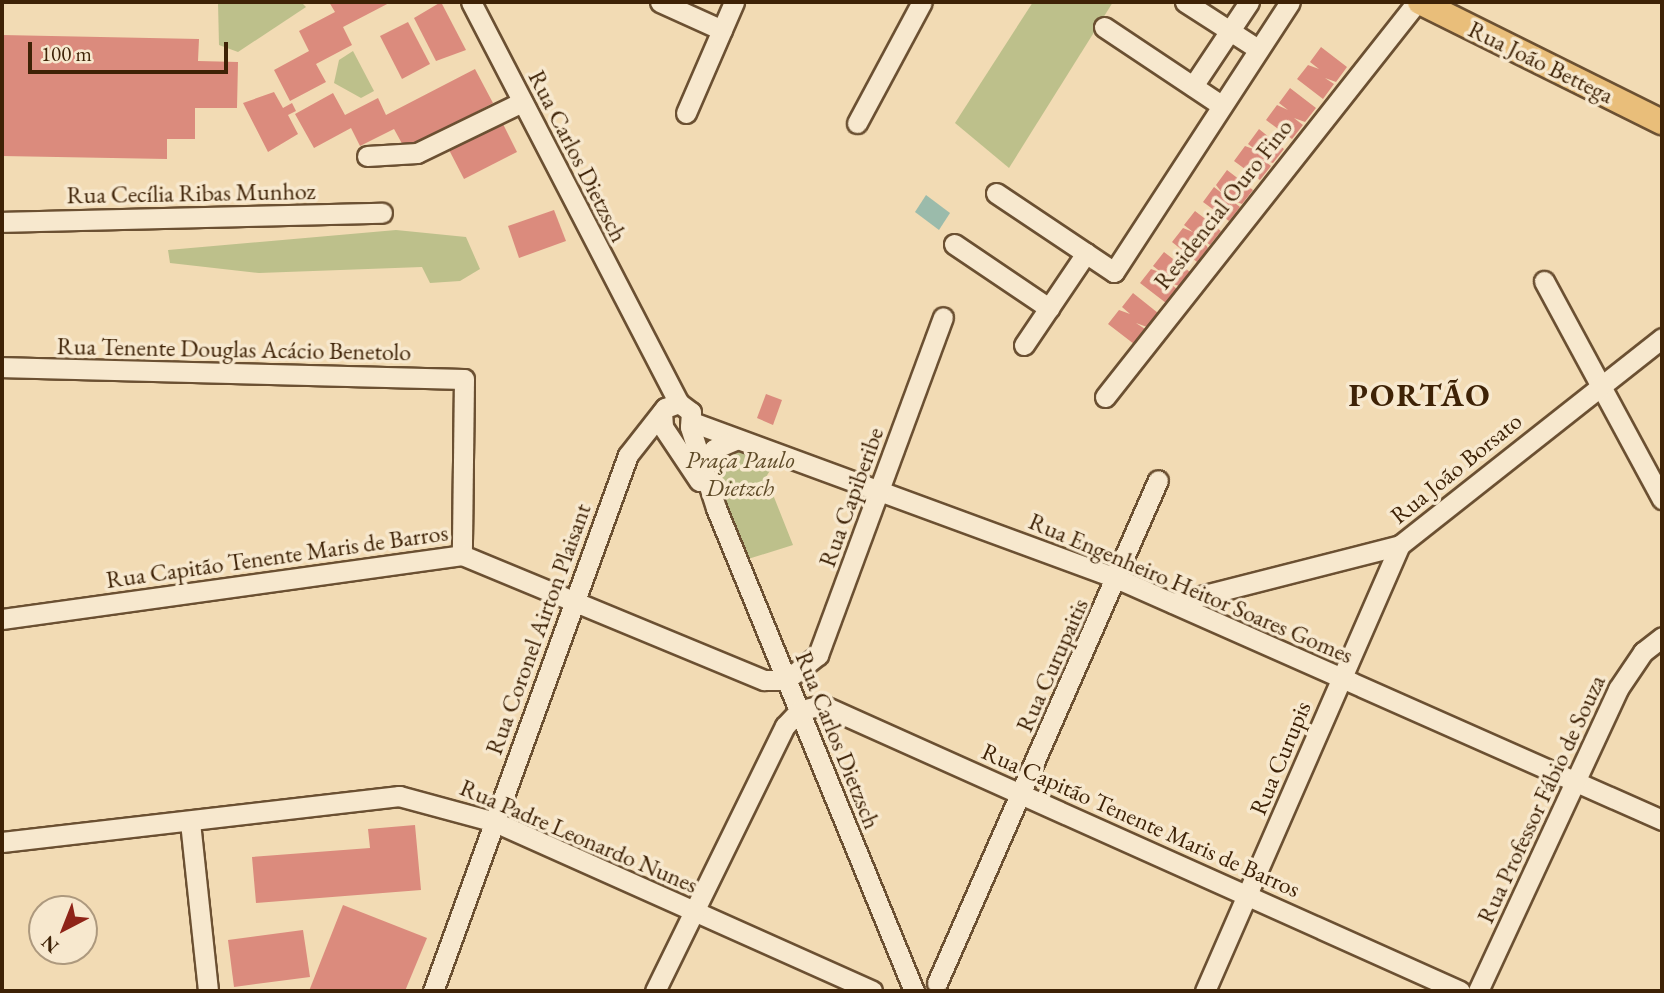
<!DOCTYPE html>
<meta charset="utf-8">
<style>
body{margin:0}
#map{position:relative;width:1664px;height:993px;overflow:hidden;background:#f2dbb4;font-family:"EB Garamond",serif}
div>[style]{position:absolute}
.green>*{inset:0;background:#bdc08b}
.water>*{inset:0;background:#9bbbab}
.building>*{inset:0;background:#db8b7d}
.roads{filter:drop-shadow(2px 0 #6b5032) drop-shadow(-2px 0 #6b5032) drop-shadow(0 2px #6b5032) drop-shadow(0 -2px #6b5032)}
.minor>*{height:19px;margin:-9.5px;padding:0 9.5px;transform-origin:9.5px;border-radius:9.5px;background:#f7e8ce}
.major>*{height:24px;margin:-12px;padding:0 12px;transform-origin:12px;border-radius:12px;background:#e9be7a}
span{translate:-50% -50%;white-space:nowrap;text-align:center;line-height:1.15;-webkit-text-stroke:7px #f7e8ce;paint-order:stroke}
.street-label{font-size:24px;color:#3e2206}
.park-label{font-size:24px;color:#5e4a27;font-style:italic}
.district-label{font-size:32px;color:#3e2206;font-weight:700;letter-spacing:2px}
.frame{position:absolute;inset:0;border:4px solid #3e2206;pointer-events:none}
.north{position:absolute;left:28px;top:895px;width:70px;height:70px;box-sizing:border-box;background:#f7e8ce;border:2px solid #ad997e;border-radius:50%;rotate:222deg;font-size:19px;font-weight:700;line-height:28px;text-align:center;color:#3e2206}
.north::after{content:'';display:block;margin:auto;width:24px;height:32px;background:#8f2418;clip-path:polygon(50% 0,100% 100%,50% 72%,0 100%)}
.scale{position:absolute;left:28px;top:42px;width:200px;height:32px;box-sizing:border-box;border:4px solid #3e2206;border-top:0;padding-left:9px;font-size:21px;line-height:24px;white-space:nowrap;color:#3e2206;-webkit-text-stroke:5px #f7e8ce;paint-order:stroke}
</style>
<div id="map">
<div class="green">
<i style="clip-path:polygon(218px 2px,301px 2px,306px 7px,238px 52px,219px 45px)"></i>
<i style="clip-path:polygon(1033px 2px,1113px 2px,1009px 168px,955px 123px)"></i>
<i style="clip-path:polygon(353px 51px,374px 91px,361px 98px,334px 83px,339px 60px)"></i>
<i style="clip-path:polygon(396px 230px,466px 237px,480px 269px,460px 281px,430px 283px,422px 267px,259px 273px,170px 263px,168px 250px)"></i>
<i style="clip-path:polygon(693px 428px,777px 459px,766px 477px,793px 545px,748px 559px)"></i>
</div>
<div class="water">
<i style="clip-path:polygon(926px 195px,950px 213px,939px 230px,915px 212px)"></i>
</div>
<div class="building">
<i style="clip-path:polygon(329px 2px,391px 2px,343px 27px,352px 45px,316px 64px,326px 82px,290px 101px,274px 70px,309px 51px,299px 31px,335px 12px)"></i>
<i style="clip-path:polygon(441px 2px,466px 50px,436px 61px,414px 18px)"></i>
<i style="clip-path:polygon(408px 22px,430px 64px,402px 79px,380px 36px)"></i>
<i style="clip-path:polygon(2px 35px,199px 39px,198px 61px,238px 62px,237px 108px,195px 108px,195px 139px,167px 139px,167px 159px,2px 156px)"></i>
<i style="clip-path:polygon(1321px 47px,1347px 67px,1336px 82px,1325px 78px,1334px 84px,1323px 99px,1297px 79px,1308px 65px,1319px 69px,1310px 62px)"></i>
<i style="clip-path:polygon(475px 69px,493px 103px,405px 149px,394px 129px,360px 146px,351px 128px,314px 148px,295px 114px,333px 93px,345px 115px,378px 98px,386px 115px)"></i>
<i style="clip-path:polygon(1290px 88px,1316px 108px,1305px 122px,1294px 118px,1303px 125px,1292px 139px,1266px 120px,1277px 105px,1288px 110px,1279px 103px)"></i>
<i style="clip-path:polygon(274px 92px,283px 108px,292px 103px,296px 111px,288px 115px,298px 134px,268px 152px,243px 103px)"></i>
<i style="clip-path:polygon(501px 120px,517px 152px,464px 179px,447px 146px)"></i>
<i style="clip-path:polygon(1259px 129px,1284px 149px,1273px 163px,1262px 159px,1271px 166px,1260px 180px,1234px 161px,1245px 146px,1256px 150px,1248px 144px)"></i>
<i style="clip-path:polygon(1227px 170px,1253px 190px,1242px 204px,1231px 200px,1240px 207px,1229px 221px,1203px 202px,1214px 187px,1223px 194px,1216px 185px)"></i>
<i style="clip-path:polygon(554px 210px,566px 241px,519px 258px,508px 226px)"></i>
<i style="clip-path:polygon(1195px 211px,1221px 231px,1210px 245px,1201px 238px,1208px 248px,1197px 262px,1172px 242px,1183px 228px,1193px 232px,1184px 225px)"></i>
<i style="clip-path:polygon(1164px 252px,1190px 272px,1179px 286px,1168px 282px,1177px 289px,1166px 303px,1140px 283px,1151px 269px,1162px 273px,1153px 266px)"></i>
<i style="clip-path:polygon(1133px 293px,1158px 313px,1147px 327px,1136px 323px,1145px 329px,1134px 344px,1108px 324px,1119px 310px,1130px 314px,1122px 307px)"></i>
<i style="clip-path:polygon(766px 394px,782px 400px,773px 425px,757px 418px)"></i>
<i style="clip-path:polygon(415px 825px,421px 890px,256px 903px,252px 857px,370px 848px,368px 829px)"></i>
<i style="clip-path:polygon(343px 905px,427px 938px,405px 991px,309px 991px)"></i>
<i style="clip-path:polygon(303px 930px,310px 977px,234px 987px,228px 940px)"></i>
</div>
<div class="roads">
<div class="minor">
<i style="left:471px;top:2px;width:452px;rotate:62.6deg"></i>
<i style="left:679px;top:403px;width:15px;rotate:37deg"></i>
<i style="left:691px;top:412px;width:15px;rotate:94deg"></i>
<i style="left:690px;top:427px;width:85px;rotate:72.2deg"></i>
<i style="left:716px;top:508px;width:522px;rotate:67.71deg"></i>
<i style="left:660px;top:2px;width:68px;rotate:24.3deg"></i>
<i style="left:1185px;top:2px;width:87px;rotate:32.8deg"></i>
<i style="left:1104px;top:27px;width:141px;rotate:33.7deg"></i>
<i style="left:1193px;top:86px;width:101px;rotate:-56.3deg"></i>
<i style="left:686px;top:113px;width:121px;rotate:-66.6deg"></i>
<i style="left:857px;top:123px;width:137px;rotate:-61.8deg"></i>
<i style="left:367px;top:156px;width:50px;rotate:-3.4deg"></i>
<i style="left:417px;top:153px;width:117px;rotate:-25.9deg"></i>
<i style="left:996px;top:193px;width:142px;rotate:33.8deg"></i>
<i style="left:1114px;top:272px;width:322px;rotate:-56.9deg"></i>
<i style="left:2px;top:222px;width:380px;rotate:-1.4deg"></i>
<i style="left:954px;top:244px;width:115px;rotate:34deg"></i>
<i style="left:1544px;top:281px;width:248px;rotate:61.6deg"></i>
<i style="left:1024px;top:345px;width:111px;rotate:-56deg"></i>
<i style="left:2px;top:367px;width:462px;rotate:1.5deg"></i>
<i style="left:464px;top:379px;width:176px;rotate:90.7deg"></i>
<i style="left:1105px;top:397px;width:503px;rotate:-51.7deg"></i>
<i style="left:662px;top:412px;width:15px;rotate:86deg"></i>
<i style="left:663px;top:427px;width:65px;rotate:56.3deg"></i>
<i style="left:692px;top:422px;width:452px;rotate:20.2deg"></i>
<i style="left:1116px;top:578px;width:597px;rotate:23.9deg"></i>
<i style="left:702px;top:465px;width:20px;rotate:-53deg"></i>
<i style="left:714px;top:449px;width:25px;rotate:-23deg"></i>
<i style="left:1173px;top:603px;width:234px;rotate:-14.3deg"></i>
<i style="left:1400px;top:545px;width:334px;rotate:-38.3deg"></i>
<i style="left:2px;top:619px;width:464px;rotate:-7.9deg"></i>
<i style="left:462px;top:555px;width:327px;rotate:22.5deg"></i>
<i style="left:764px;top:680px;width:22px"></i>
<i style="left:786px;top:680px;width:41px;rotate:-38deg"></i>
<i style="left:818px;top:655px;width:360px;rotate:-69.7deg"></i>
<i style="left:190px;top:822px;width:170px;rotate:83.9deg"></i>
<i style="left:2px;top:842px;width:400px;rotate:-6.6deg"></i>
<i style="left:399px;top:796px;width:99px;rotate:15.2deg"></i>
<i style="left:495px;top:822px;width:413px;rotate:24.1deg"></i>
<i style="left:937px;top:983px;width:549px;rotate:-66.28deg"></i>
<i style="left:433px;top:991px;width:570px;rotate:-70.01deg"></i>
<i style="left:628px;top:455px;width:60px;rotate:-51.8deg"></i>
<i style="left:665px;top:408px;width:15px;rotate:-20deg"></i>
<i style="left:655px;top:991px;width:295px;rotate:-63.9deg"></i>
<i style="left:785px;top:726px;width:21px;rotate:-47deg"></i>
<i style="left:799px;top:711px;width:24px;rotate:-15deg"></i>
<i style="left:822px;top:705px;width:699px;rotate:24.15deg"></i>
<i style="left:1205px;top:991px;width:487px;rotate:-66.4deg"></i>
<i style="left:1478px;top:991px;width:333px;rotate:-65.1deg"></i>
<i style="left:1618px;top:689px;width:45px;rotate:-56deg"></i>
<i style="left:1643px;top:652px;width:24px;rotate:-38deg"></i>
</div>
<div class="major">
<i style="left:1420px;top:2px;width:270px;rotate:26.4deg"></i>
</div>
</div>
<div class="street-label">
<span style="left:1541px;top:62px;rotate:26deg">Rua João Bettega</span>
<span style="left:578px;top:156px;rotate:63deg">Rua Carlos Dietzsch</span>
<span style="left:191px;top:193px;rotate:-1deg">Rua Cecília Ribas Munhoz</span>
<span style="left:1223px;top:204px;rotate:-52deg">Residencial Ouro Fino</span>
<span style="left:234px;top:349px;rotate:1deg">Rua Tenente Douglas Acácio Benetolo</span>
<span style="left:1456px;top:468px;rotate:-39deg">Rua João Borsato</span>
<span style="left:851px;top:497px;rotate:-70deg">Rua Capiberibe</span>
<span style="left:277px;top:556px;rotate:-8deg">Rua Capitão Tenente Maris de Barros</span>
<span style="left:1191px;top:588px;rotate:23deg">Rua Engenheiro Heitor Soares Gomes</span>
<span style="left:538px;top:629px;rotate:-70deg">Rua Coronel Airton Plaisant</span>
<span style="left:1052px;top:665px;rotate:-66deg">Rua Curupaitis</span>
<span style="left:838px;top:740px;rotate:68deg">Rua Carlos Dietzsch</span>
<span style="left:1280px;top:758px;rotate:-67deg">Rua Curupis</span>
<span style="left:1541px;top:799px;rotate:-65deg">Rua Professor Fábio de Souza</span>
<span style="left:1141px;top:820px;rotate:24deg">Rua Capitão Tenente Maris de Barros</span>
<span style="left:579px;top:836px;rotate:23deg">Rua Padre Leonardo Nunes</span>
</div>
<div class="park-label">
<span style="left:740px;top:474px">Praça Paulo<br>Dietzch</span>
</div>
<div class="district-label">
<span style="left:1420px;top:395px">PORTÃO</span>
</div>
<div class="frame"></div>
<div class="north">N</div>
<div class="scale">100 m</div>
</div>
